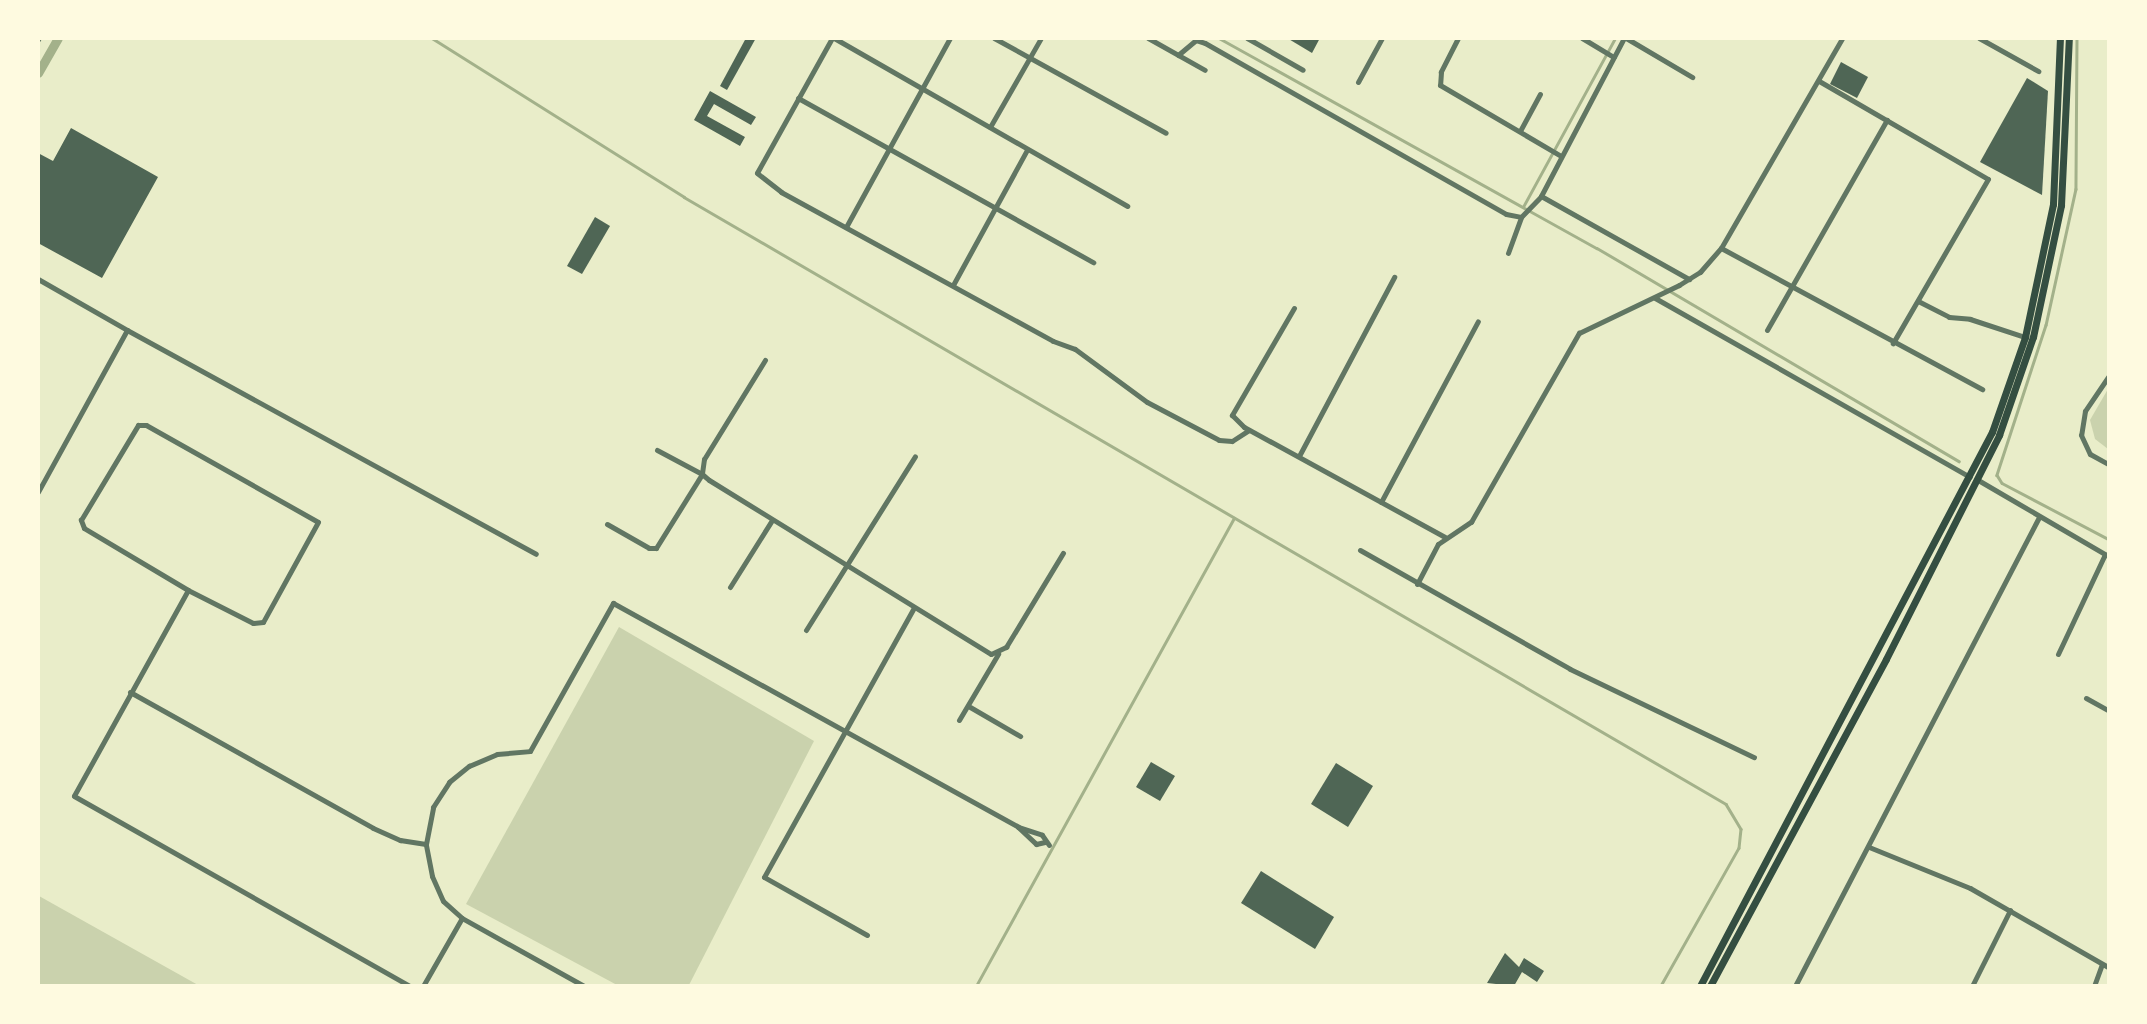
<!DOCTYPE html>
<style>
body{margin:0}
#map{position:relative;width:2147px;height:1024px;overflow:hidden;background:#e9edc9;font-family:"Libre Baskerville",serif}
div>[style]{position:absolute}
.green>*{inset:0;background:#cad2ad}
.stream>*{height:2.5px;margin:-1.25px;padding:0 1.25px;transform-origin:1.25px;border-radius:1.25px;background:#a3b18a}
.canal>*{height:9px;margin:-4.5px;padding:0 4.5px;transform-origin:4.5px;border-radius:4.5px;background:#a3b18a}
.building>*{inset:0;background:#4f6655}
.minor>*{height:5px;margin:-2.5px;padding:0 2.5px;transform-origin:2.5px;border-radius:2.5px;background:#617663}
.tertiary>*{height:6px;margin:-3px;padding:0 3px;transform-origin:3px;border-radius:3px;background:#617663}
.secondary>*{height:7px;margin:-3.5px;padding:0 3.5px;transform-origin:3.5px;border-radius:3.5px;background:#344e41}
span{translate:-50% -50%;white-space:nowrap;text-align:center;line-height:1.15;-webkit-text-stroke:7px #fefae0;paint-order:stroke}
.frame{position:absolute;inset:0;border:40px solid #fefae0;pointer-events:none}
</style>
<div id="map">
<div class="green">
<i style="clip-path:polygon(2108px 389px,2108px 449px,2095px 439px,2090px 420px)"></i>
<i style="clip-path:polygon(619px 627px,814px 741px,689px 985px,617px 985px,466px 904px)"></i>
<i style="clip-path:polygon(38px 896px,39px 896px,198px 985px,39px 985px)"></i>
</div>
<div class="stream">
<i style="left:432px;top:38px;width:298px;rotate:32.2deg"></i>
<i style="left:684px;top:197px;width:1206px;rotate:30.22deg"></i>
<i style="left:1726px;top:804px;width:29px;rotate:59deg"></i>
<i style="left:1741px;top:829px;width:19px;rotate:96deg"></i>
<i style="left:1739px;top:848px;width:159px;rotate:119.5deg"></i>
<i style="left:1219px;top:38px;width:432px;rotate:29.1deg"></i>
<i style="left:1597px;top:248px;width:420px;rotate:30.5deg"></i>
<i style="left:2077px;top:38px;width:151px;rotate:90.4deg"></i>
<i style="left:2076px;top:189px;width:139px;rotate:102.4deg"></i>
<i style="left:2046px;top:325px;width:158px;rotate:108.1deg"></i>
<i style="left:1997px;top:475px;width:9px;rotate:58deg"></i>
<i style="left:2002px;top:483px;width:120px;rotate:27.8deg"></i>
<i style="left:1523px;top:207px;width:192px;rotate:-61.4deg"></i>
<i style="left:976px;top:986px;width:534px;rotate:-61.13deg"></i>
</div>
<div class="canal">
<i style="left:38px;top:73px;width:40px;rotate:-60.3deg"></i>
</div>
<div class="building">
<i style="clip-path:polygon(746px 38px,756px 38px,727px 90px,720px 86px)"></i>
<i style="clip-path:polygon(1287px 38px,1320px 38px,1312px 53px)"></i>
<i style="clip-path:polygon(1841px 62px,1868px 77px,1857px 98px,1830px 84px)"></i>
<i style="clip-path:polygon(2027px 78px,2048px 91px,2042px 195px,1980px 162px)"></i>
<i style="clip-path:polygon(710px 91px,756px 117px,751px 125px,714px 104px,707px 116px,745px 137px,740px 146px,694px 120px)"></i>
<i style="clip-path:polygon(71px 128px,158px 177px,102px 278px,38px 243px,38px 153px,53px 161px)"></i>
<i style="clip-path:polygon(595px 217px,610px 226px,582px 274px,567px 266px)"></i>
<i style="clip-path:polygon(1151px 762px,1175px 776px,1160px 801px,1136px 787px)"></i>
<i style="clip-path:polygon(1336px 763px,1373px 786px,1348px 827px,1311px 804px)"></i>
<i style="clip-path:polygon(1261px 871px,1334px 917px,1315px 949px,1241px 903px)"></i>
<i style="clip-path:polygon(1505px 953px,1519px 967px,1524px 958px,1544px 971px,1537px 982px,1522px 972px,1514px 986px,1487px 983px)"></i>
</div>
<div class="minor">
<i style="left:832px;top:38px;width:154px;rotate:119.1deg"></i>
<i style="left:757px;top:173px;width:31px;rotate:38deg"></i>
<i style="left:781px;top:192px;width:310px;rotate:28.7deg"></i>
<i style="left:1053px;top:341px;width:23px;rotate:20deg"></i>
<i style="left:1075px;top:349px;width:89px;rotate:36.4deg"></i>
<i style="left:1147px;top:402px;width:81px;rotate:27.8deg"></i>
<i style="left:1219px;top:440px;width:13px;rotate:4deg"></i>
<i style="left:1232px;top:441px;width:20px;rotate:-33deg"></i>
<i style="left:834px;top:38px;width:338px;rotate:29.8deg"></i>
<i style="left:994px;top:38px;width:196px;rotate:28.9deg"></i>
<i style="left:1148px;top:38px;width:65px;rotate:29.3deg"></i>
<i style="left:1247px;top:38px;width:64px;rotate:29.7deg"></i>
<i style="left:1458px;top:38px;width:38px;rotate:117deg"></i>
<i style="left:1441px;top:72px;width:13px;rotate:94deg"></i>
<i style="left:1440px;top:85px;width:140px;rotate:30.4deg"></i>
<i style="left:1582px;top:38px;width:37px;rotate:31deg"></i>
<i style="left:1626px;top:38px;width:77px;rotate:30.6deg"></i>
<i style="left:1979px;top:38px;width:68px;rotate:29.2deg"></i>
<i style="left:1178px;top:55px;width:23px;rotate:-40deg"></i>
<i style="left:1196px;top:40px;width:9px;rotate:18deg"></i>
<i style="left:1205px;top:43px;width:346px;rotate:29.6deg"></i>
<i style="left:1506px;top:214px;width:15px;rotate:11deg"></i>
<i style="left:1521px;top:217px;width:29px;rotate:-46deg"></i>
<i style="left:1541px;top:196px;width:178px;rotate:-62.3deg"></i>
<i style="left:1819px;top:81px;width:195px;rotate:30.1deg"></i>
<i style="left:1988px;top:179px;width:190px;rotate:120.1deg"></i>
<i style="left:1358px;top:82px;width:50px;rotate:-61.4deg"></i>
<i style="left:798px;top:98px;width:338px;rotate:29.1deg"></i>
<i style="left:990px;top:127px;width:103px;rotate:-60.2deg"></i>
<i style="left:1520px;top:131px;width:42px;rotate:-61.6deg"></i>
<i style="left:1541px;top:196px;width:170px;rotate:29.3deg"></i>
<i style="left:846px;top:227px;width:216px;rotate:-61.2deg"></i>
<i style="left:1721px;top:248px;width:297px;rotate:28.4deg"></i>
<i style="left:1508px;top:253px;width:38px;rotate:-70deg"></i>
<i style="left:38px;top:279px;width:103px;rotate:29.8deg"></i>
<i style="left:127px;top:330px;width:185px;rotate:118.8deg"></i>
<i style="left:953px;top:285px;width:154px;rotate:-61.3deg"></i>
<i style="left:1655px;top:298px;width:362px;rotate:29.6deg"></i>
<i style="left:1918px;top:301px;width:35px;rotate:27deg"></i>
<i style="left:1949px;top:317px;width:21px;rotate:5deg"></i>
<i style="left:1970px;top:319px;width:58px;rotate:18.1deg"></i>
<i style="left:1294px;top:308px;width:124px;rotate:120.1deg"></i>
<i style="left:1232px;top:415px;width:17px;rotate:45deg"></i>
<i style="left:1244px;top:427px;width:229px;rotate:28.7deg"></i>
<i style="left:127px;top:330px;width:466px;rotate:28.7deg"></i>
<i style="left:1767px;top:330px;width:242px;rotate:-60.3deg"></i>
<i style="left:765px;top:360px;width:116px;rotate:121.6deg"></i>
<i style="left:704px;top:459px;width:15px;rotate:98deg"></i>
<i style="left:702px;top:474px;width:9px;rotate:41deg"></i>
<i style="left:709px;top:480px;width:331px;rotate:31.7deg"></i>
<i style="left:991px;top:654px;width:17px;rotate:-25deg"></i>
<i style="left:1006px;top:647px;width:110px;rotate:-58.8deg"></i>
<i style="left:2108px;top:377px;width:41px;rotate:124.1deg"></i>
<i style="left:2085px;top:411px;width:24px;rotate:99deg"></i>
<i style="left:2081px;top:435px;width:21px;rotate:65deg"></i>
<i style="left:2090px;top:454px;width:21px;rotate:29deg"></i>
<i style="left:138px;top:425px;width:8px"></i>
<i style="left:146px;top:425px;width:197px;rotate:29.4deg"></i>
<i style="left:318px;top:522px;width:114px;rotate:118.8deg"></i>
<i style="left:263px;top:622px;width:10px;rotate:174deg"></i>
<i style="left:253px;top:623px;width:73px;rotate:-153.1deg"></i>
<i style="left:188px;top:590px;width:121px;rotate:-149.2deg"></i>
<i style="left:84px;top:528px;width:9px;rotate:-111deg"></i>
<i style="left:81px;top:520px;width:111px;rotate:-59deg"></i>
<i style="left:1299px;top:456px;width:203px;rotate:-62deg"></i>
<i style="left:1978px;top:480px;width:151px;rotate:30.3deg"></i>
<i style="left:1381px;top:502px;width:205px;rotate:-61.8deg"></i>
<i style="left:607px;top:524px;width:48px;rotate:29.7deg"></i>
<i style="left:649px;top:548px;width:7px"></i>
<i style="left:656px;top:548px;width:87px;rotate:-58.1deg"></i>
<i style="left:702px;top:474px;width:51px;rotate:-151.9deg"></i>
<i style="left:1360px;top:550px;width:241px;rotate:29.5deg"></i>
<i style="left:1570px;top:669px;width:204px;rotate:25.6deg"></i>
<i style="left:1417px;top:584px;width:45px;rotate:-62.3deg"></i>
<i style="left:1438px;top:544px;width:40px;rotate:-34deg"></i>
<i style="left:1471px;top:522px;width:218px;rotate:-60.3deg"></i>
<i style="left:1579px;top:333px;width:111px;rotate:-25.6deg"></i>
<i style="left:1679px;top:285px;width:25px;rotate:-32deg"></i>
<i style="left:1700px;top:272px;width:32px;rotate:-49deg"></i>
<i style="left:1721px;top:248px;width:242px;rotate:-60deg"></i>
<i style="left:730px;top:587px;width:79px;rotate:-57.9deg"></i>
<i style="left:188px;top:590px;width:235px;rotate:119deg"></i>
<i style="left:74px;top:796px;width:386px;rotate:29.5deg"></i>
<i style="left:806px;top:630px;width:205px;rotate:-57.9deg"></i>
<i style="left:2058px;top:654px;width:110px;rotate:-64.8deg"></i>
<i style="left:130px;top:692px;width:278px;rotate:29.2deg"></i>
<i style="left:373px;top:828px;width:30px;rotate:24deg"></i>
<i style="left:400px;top:840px;width:26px;rotate:9deg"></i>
<i style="left:2086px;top:698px;width:25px;rotate:29deg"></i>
<i style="left:970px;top:707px;width:58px;rotate:30.1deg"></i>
<i style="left:959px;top:720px;width:77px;rotate:-59.4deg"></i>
<i style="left:1018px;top:827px;width:25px;rotate:43deg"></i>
<i style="left:1036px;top:844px;width:9px;rotate:-13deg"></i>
<i style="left:1869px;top:847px;width:109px;rotate:22.1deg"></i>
<i style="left:1970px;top:888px;width:159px;rotate:29.8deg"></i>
<i style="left:867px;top:935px;width:118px;rotate:-150.6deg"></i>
<i style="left:764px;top:877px;width:307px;rotate:-60.9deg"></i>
<i style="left:423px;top:986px;width:78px;rotate:-60.2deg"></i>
<i style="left:584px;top:986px;width:140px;rotate:-150.9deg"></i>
<i style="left:462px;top:918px;width:25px;rotate:-138deg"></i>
<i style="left:443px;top:901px;width:27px;rotate:-114deg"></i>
<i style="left:432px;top:876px;width:33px;rotate:-101deg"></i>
<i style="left:426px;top:844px;width:38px;rotate:-79deg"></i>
<i style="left:433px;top:807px;width:30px;rotate:-57deg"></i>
<i style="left:449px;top:782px;width:26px;rotate:-39deg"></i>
<i style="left:469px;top:766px;width:30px;rotate:-23deg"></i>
<i style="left:497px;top:754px;width:33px;rotate:-5deg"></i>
<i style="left:530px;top:751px;width:170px;rotate:-60.7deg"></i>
<i style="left:613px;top:603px;width:463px;rotate:28.9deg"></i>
<i style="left:1018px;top:827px;width:25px;rotate:18deg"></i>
<i style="left:1042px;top:835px;width:12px;rotate:55deg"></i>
<i style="left:1795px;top:986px;width:529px;rotate:-62.51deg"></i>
<i style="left:1972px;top:986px;width:85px;rotate:-63.4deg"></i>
<i style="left:2094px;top:986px;width:23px;rotate:-70deg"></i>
</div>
<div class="tertiary">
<i style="left:38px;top:40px;width:2px;rotate:-63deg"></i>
</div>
<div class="secondary">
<i style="left:1700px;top:986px;width:626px;rotate:-62.21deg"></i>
<i style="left:1992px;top:432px;width:101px;rotate:-70.8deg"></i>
<i style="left:2025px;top:337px;width:136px;rotate:-78.1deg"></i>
<i style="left:2053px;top:204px;width:166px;rotate:-87.6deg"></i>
<i style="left:1710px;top:986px;width:371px;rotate:-61.7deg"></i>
<i style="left:1886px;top:659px;width:251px;rotate:-63.2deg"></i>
<i style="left:1999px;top:435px;width:104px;rotate:-70.9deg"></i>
<i style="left:2033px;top:337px;width:135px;rotate:-78deg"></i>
<i style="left:2061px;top:205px;width:167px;rotate:-87.3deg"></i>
</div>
<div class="frame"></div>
</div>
